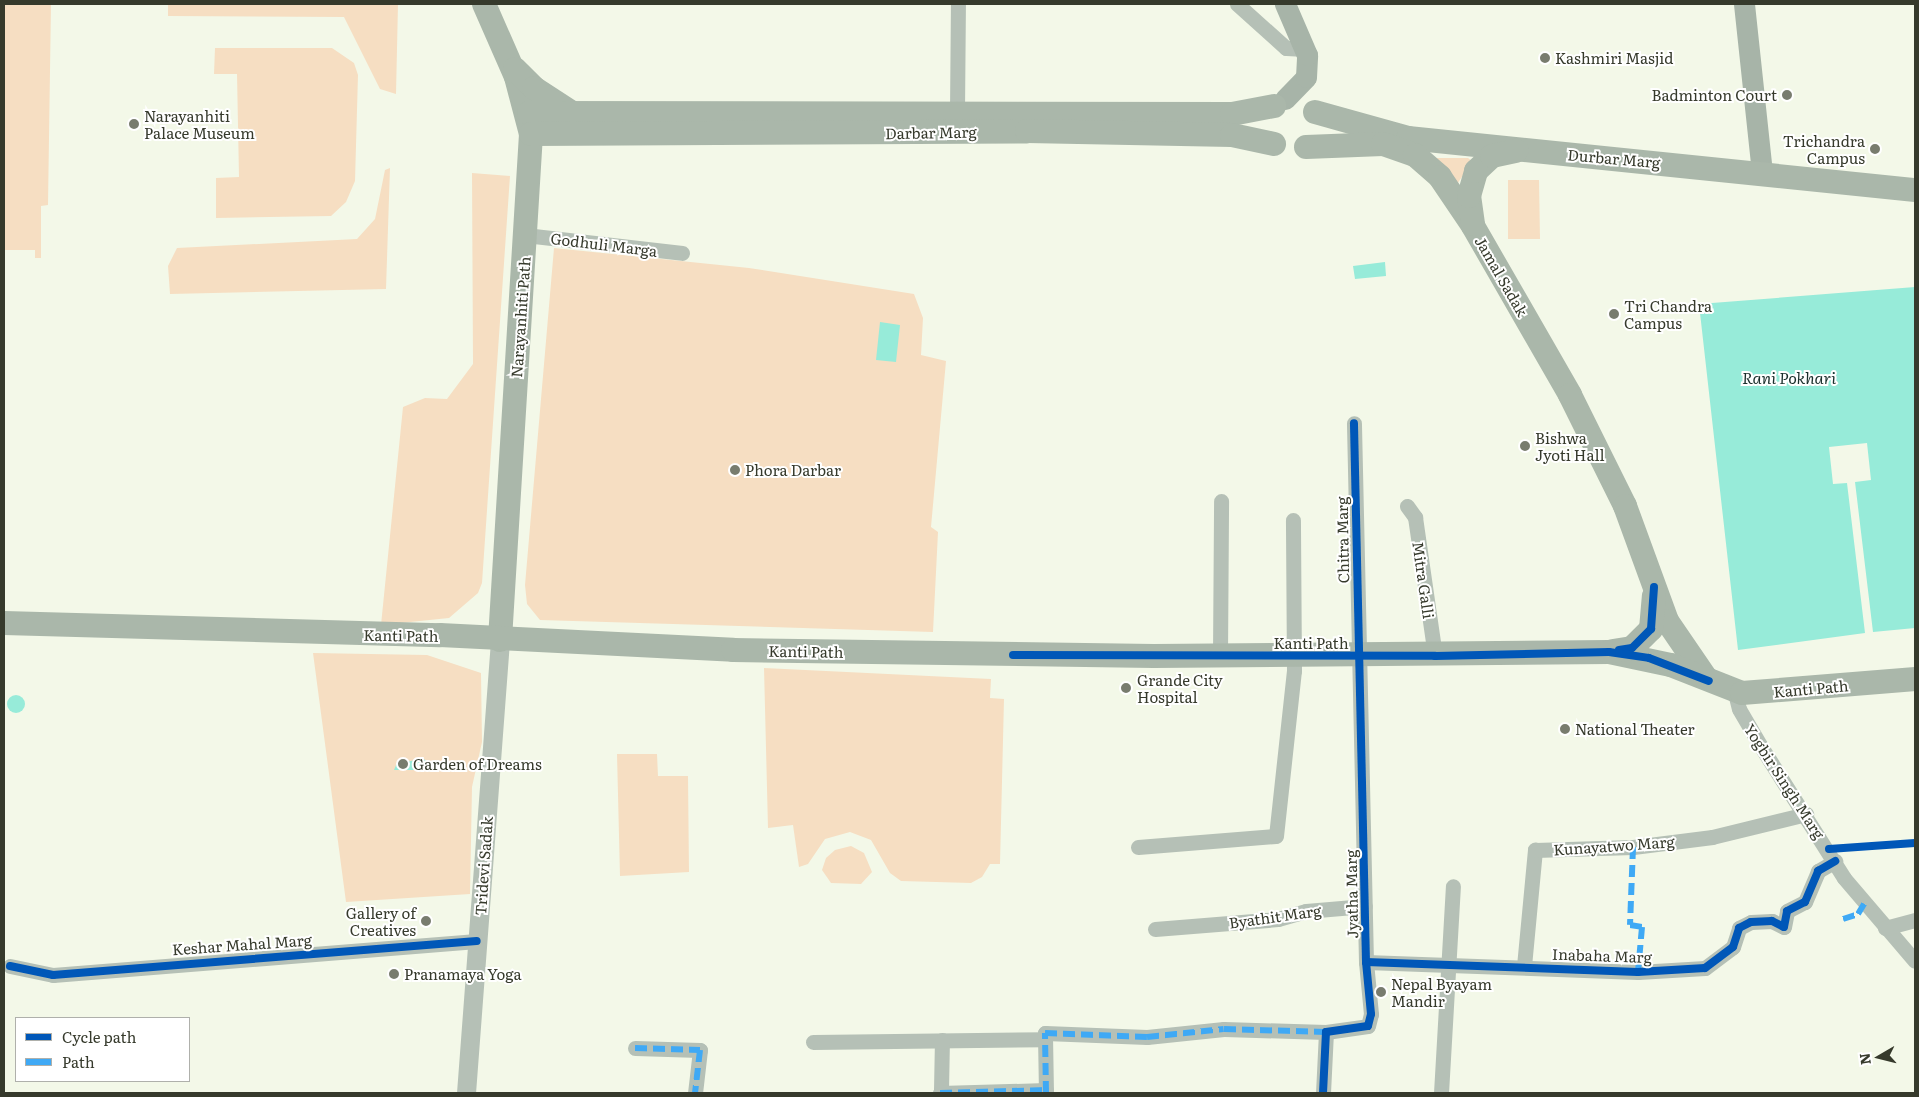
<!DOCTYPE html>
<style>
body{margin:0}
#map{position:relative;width:1919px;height:1097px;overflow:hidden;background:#f3f8e8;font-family:Literata,serif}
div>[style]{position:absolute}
.green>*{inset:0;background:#f6dec2}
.water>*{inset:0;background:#97ebd9}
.round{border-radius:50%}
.minor>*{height:15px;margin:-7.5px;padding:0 7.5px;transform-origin:7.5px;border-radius:7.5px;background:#b5c0b6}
.tertiary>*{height:19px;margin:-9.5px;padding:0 9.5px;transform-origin:9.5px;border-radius:9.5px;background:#b5c0b6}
.secondary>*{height:21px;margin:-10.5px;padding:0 10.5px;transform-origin:10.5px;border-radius:10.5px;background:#a7b4a8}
.primary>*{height:24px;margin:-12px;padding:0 12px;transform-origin:12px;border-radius:12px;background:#aab7aa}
.quiet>*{height:6px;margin-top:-3px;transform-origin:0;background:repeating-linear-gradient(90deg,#3fa9f5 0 12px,transparent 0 18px)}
.cycleway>*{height:8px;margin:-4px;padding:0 4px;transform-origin:4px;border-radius:4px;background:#0057b8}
.dots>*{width:14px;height:14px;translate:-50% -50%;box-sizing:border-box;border:2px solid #fff;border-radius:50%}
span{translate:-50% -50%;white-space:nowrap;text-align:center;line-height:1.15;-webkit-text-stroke:4px #fff;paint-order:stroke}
.poi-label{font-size:15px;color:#363a2c}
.left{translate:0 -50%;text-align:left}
.right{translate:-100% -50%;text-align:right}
.street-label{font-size:15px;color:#363a2c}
.water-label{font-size:16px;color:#1a2f2c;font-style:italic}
.frame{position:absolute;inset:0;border:5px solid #363a2c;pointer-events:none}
.legend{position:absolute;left:15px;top:1017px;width:175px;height:65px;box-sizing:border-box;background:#fff;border:1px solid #afb0ab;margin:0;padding:6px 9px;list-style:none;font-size:15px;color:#363a2c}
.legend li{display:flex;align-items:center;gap:10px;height:25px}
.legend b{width:25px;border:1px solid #afb0ab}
.north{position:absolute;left:1854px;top:1032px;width:50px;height:50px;-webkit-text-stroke:4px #fff;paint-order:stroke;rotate:262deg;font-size:14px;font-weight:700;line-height:20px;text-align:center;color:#363a2c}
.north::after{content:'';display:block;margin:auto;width:18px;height:22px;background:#363a2c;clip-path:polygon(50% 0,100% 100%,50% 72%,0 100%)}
</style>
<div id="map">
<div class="green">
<i style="clip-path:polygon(4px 4px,51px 4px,48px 205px,41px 206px,41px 258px,35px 258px,35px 250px,4px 250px)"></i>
<i style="clip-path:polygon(168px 4px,398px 4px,396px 94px,380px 89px,344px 17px,168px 16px)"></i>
<i style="clip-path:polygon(215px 48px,332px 48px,354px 63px,358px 75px,355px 181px,346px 202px,331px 216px,216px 218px,216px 178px,239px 177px,237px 74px,214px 74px)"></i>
<i style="clip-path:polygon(1436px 158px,1468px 158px,1472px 161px,1456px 186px)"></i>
<i style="clip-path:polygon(390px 168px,386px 289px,170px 294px,168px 266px,177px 248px,357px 239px,375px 219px,385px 170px)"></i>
<i style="clip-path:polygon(472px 173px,510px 176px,482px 583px,478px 593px,449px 618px,381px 625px,403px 407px,425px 398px,447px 399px,473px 364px)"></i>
<i style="clip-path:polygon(1508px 180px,1539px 180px,1540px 239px,1508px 239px)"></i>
<i style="clip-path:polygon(554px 248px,749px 268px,914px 294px,923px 318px,921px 355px,946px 361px,931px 527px,938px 532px,933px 632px,540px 620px,527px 604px,525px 585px)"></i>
<i style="clip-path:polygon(313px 653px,427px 655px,481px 673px,482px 742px,472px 787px,470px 894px,346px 902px)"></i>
<i style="clip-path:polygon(764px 668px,991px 679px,990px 698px,1004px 699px,1000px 864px,990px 864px,982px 877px,971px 883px,901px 881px,890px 873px,871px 840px,850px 832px,825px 839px,808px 864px,799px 867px,793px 825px,768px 828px)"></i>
<i style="clip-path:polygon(617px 754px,657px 754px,658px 776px,688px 776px,689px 872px,620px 876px)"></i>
<i style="clip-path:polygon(851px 846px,864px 853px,872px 872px,861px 884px,831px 883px,822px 870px,826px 858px,835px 850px)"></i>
</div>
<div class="water">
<i style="clip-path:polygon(1385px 262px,1386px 276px,1355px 279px,1353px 266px)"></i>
<i style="clip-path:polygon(1915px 287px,1915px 628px,1873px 632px,1855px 482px,1871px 480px,1867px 443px,1829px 447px,1833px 484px,1847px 483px,1865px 633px,1738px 650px,1699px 304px)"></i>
<i style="clip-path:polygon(880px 322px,900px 325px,896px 362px,876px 360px)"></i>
<i class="round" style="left:7px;top:695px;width:18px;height:18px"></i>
<i style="clip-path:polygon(424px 759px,429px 764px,425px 770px,394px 770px,397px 763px)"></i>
</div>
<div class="minor">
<i style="left:1237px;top:4px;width:66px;rotate:41.9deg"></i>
<i style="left:1286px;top:48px;width:19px;rotate:3deg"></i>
<i style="left:957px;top:112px;width:108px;rotate:-89.5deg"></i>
<i style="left:525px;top:235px;width:158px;rotate:6.5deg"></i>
<i style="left:1407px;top:506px;width:14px;rotate:54deg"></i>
<i style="left:1415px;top:517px;width:140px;rotate:81.8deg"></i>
<i style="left:1220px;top:656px;width:155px;rotate:-89.6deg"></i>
<i style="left:1735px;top:693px;width:16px;rotate:76deg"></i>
<i style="left:1739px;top:709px;width:42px;rotate:59.7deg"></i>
<i style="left:1760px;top:745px;width:157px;rotate:57.7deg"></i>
<i style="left:1844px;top:878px;width:109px;rotate:49.5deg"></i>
<i style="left:1138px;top:847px;width:138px;rotate:-4.6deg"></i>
<i style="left:1276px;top:836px;width:166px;rotate:-83.8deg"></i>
<i style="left:1294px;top:671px;width:151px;rotate:-90.4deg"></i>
<i style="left:1885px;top:928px;width:31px;rotate:-15deg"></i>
<i style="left:1155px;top:929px;width:123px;rotate:-4.6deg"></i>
<i style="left:1278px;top:919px;width:29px;rotate:-16deg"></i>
<i style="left:1306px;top:911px;width:59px;rotate:-4.8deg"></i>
<i style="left:1366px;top:962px;width:272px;rotate:2.1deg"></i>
<i style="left:1638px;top:972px;width:67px;rotate:-3.4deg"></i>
<i style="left:1705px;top:968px;width:35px;rotate:-37deg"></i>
<i style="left:1733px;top:947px;width:20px;rotate:-72deg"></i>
<i style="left:1739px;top:928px;width:13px;rotate:-27deg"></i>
<i style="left:1751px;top:922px;width:21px;rotate:-3deg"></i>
<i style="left:1772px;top:921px;width:13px;rotate:27deg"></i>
<i style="left:1784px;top:927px;width:16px;rotate:-79deg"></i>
<i style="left:1787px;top:911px;width:20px;rotate:-27deg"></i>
<i style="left:1805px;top:902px;width:34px;rotate:-67deg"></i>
<i style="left:1818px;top:871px;width:20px;rotate:-30deg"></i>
<i style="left:10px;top:966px;width:44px;rotate:11.8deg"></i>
<i style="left:53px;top:975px;width:425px;rotate:-4.6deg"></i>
<i style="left:1524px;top:966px;width:117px;rotate:-84.6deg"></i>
<i style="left:1535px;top:850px;width:98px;rotate:-1.8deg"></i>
<i style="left:1633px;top:847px;width:80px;rotate:-7.2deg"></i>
<i style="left:1712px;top:837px;width:97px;rotate:-13.7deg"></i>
<i style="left:813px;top:1042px;width:232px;rotate:-0.7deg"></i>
<i style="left:635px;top:1048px;width:65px;rotate:1.8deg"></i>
<i style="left:700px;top:1050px;width:43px;rotate:96.6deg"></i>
<i style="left:941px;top:1090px;width:50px;rotate:-88.9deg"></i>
<i style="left:940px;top:1093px;width:106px;rotate:-1.6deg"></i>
<i style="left:1046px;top:1093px;width:60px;rotate:-91deg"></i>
<i style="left:1045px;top:1033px;width:102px;rotate:2.2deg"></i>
<i style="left:1147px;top:1037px;width:77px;rotate:-5.9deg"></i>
<i style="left:1224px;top:1029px;width:102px;rotate:1.7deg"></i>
<i style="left:1323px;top:1093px;width:61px;rotate:-87.2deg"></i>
<i style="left:1326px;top:1032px;width:42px;rotate:-8.1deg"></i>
<i style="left:1368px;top:1026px;width:12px;rotate:-76deg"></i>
<i style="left:1371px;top:1014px;width:52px;rotate:-95.5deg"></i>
<i style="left:1366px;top:962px;width:539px;rotate:-91.28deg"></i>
<i style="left:1441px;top:1093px;width:207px;rotate:-86.7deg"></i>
</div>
<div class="tertiary">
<i style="left:466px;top:1093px;width:454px;rotate:-85.7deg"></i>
</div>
<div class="secondary">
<i style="left:1744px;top:4px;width:169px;rotate:83.9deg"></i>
<i style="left:1285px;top:99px;width:30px;rotate:-46deg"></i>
<i style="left:1306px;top:77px;width:22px;rotate:-87deg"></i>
<i style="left:1307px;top:55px;width:56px;rotate:-113.3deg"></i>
</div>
<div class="primary">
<i style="left:484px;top:4px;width:80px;rotate:66.3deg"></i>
<i style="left:516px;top:77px;width:59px;rotate:75.3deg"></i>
<i style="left:531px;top:134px;width:507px;rotate:93.51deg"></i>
<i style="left:515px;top:69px;width:27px;rotate:45deg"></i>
<i style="left:534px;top:88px;width:44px;rotate:33deg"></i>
<i style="left:1315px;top:112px;width:97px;rotate:15.6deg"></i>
<i style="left:1408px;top:138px;width:510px;rotate:5.86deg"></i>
<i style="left:529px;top:113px;width:703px;rotate:0.08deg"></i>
<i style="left:1232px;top:114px;width:43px;rotate:-10.8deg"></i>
<i style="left:531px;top:134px;width:496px;rotate:-0.3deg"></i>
<i style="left:1027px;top:131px;width:205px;rotate:1.1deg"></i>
<i style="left:1232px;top:135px;width:43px;rotate:12.1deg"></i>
<i style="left:1306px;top:147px;width:77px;rotate:-2.2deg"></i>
<i style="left:1383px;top:144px;width:34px;rotate:19deg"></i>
<i style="left:1415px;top:155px;width:33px;rotate:41deg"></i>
<i style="left:1440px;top:177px;width:59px;rotate:56deg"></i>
<i style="left:1473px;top:226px;width:195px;rotate:60.1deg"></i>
<i style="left:1570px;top:395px;width:124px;rotate:63.6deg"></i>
<i style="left:1625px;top:506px;width:122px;rotate:69.9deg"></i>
<i style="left:1667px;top:621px;width:69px;rotate:55.6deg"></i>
<i style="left:1473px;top:224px;width:28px;rotate:-98deg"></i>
<i style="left:1469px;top:196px;width:26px;rotate:-74deg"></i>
<i style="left:1476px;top:171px;width:22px;rotate:-43deg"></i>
<i style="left:1492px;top:156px;width:25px;rotate:-12deg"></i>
<i style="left:4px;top:623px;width:436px;rotate:1.6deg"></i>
<i style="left:440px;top:635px;width:293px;rotate:2.9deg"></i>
<i style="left:733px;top:650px;width:421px;rotate:0.8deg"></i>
<i style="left:1154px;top:656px;width:455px;rotate:-0.5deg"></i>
<i style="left:1609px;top:652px;width:63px;rotate:11.8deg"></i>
<i style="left:1671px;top:665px;width:76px;rotate:21.5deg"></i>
<i style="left:1742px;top:693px;width:174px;rotate:-4.6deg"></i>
<i style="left:1613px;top:651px;width:19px;rotate:-9deg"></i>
<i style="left:1632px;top:648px;width:27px;rotate:-45deg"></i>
<i style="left:1651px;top:629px;width:33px;rotate:-85deg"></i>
</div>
<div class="quiet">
<i style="left:1633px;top:847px;width:78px;rotate:92.2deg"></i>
<i style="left:1630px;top:925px;width:12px;rotate:9deg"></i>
<i style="left:1642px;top:927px;width:45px;rotate:95.1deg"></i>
<i style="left:1843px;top:919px;width:16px;rotate:-18deg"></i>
<i style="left:1858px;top:914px;width:12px;rotate:-59deg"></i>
<i style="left:635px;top:1048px;width:65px;rotate:1.8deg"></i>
<i style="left:700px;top:1050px;width:43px;rotate:96.6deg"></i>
<i style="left:940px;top:1093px;width:106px;rotate:-1.6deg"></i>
<i style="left:1046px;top:1093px;width:60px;rotate:-91deg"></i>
<i style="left:1045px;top:1033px;width:102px;rotate:2.2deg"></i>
<i style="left:1147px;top:1037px;width:77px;rotate:-5.9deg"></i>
<i style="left:1224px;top:1029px;width:102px;rotate:1.7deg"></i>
</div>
<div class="cycleway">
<i style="left:1619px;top:650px;width:13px;rotate:-9deg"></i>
<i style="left:1632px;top:648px;width:27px;rotate:-45deg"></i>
<i style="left:1651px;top:629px;width:42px;rotate:-85.9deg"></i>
<i style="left:1013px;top:655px;width:422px;rotate:0.1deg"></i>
<i style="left:1435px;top:656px;width:174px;rotate:-1.3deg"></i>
<i style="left:1609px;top:652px;width:40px;rotate:8.5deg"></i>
<i style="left:1649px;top:658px;width:64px;rotate:21deg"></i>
<i style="left:1829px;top:849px;width:86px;rotate:-4deg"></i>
<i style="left:1366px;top:962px;width:272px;rotate:2.1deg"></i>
<i style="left:1638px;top:972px;width:67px;rotate:-3.4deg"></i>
<i style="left:1705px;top:968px;width:35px;rotate:-37deg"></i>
<i style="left:1733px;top:947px;width:20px;rotate:-72deg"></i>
<i style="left:1739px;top:928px;width:13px;rotate:-27deg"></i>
<i style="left:1751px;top:922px;width:21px;rotate:-3deg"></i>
<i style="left:1772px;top:921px;width:13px;rotate:27deg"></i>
<i style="left:1784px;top:927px;width:16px;rotate:-79deg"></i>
<i style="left:1787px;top:911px;width:20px;rotate:-27deg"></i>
<i style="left:1805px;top:902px;width:34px;rotate:-67deg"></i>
<i style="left:1818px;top:871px;width:20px;rotate:-30deg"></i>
<i style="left:10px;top:966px;width:44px;rotate:11.8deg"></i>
<i style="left:53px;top:975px;width:425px;rotate:-4.6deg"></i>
<i style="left:1323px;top:1093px;width:61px;rotate:-87.2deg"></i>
<i style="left:1326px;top:1032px;width:42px;rotate:-8.1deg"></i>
<i style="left:1368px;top:1026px;width:12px;rotate:-76deg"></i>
<i style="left:1371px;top:1014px;width:52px;rotate:-95.5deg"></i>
<i style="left:1366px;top:962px;width:539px;rotate:-91.28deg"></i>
</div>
<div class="dots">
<i style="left:1545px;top:58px;background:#787c6e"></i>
<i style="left:1787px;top:95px;background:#787c6e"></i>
<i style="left:134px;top:124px;background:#787c6e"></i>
<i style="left:1875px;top:149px;background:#787c6e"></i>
<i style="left:1614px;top:314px;background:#787c6e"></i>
<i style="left:1525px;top:446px;background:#787c6e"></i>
<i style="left:735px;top:470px;background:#787c6e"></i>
<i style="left:1126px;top:688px;background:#787c6e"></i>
<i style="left:1565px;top:729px;background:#787c6e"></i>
<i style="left:403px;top:764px;background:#787c6e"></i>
<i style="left:426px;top:921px;background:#787c6e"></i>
<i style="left:394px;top:974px;background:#787c6e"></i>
<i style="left:1381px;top:992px;background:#787c6e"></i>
</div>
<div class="poi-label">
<span class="left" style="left:1555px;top:58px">Kashmiri Masjid</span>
<span class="right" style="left:1777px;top:95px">Badminton Court</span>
<span class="left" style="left:144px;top:124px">Narayanhiti<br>Palace Museum</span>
<span class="right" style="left:1865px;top:149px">Trichandra<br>Campus</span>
<span class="left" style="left:1624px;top:314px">Tri Chandra<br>Campus</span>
<span class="left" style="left:1535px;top:446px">Bishwa<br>Jyoti Hall</span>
<span class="left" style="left:745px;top:470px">Phora Darbar</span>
<span class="left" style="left:1137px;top:688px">Grande City<br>Hospital</span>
<span class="left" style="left:1575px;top:729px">National Theater</span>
<span class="left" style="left:413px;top:764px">Garden of Dreams</span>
<span class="right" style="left:416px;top:921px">Gallery of<br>Creatives</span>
<span class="left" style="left:404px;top:974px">Pranamaya Yoga</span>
<span class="left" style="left:1391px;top:992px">Nepal Byayam<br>Mandir</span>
</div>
<div class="street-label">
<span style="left:931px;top:132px;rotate:-1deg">Darbar Marg</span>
<span style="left:1614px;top:158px;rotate:5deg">Durbar Marg</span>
<span style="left:604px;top:244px;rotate:7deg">Godhuli Marga</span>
<span style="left:1502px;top:276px;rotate:60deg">Jamal Sadak</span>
<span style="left:520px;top:317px;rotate:-86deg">Narayanhiti Path</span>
<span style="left:1342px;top:540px;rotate:-91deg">Chitra Marg</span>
<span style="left:1424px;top:580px;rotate:82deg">Mitra Galli</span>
<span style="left:401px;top:635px;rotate:1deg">Kanti Path</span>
<span style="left:1311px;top:643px">Kanti Path</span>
<span style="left:806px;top:651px;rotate:1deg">Kanti Path</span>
<span style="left:1811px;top:688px;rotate:-5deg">Kanti Path</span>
<span style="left:1785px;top:781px;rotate:57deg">Yogbir Singh Marg</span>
<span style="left:1614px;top:845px;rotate:-4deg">Kunayatwo Marg</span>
<span style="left:483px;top:866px;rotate:-86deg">Tridevi Sadak</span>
<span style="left:1351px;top:894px;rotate:-91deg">Jyatha Marg</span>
<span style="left:1275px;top:916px;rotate:-8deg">Byathit Marg</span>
<span style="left:242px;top:944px;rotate:-4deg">Keshar Mahal Marg</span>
<span style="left:1602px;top:955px;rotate:2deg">Inabaha Marg</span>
</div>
<div class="water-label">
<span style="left:1789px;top:377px">Rani Pokhari</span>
</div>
<div class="frame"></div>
<ul class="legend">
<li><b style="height:6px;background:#0057b8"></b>Cycle path</li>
<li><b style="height:6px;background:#3fa9f5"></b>Path</li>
</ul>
<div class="north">N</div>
</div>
